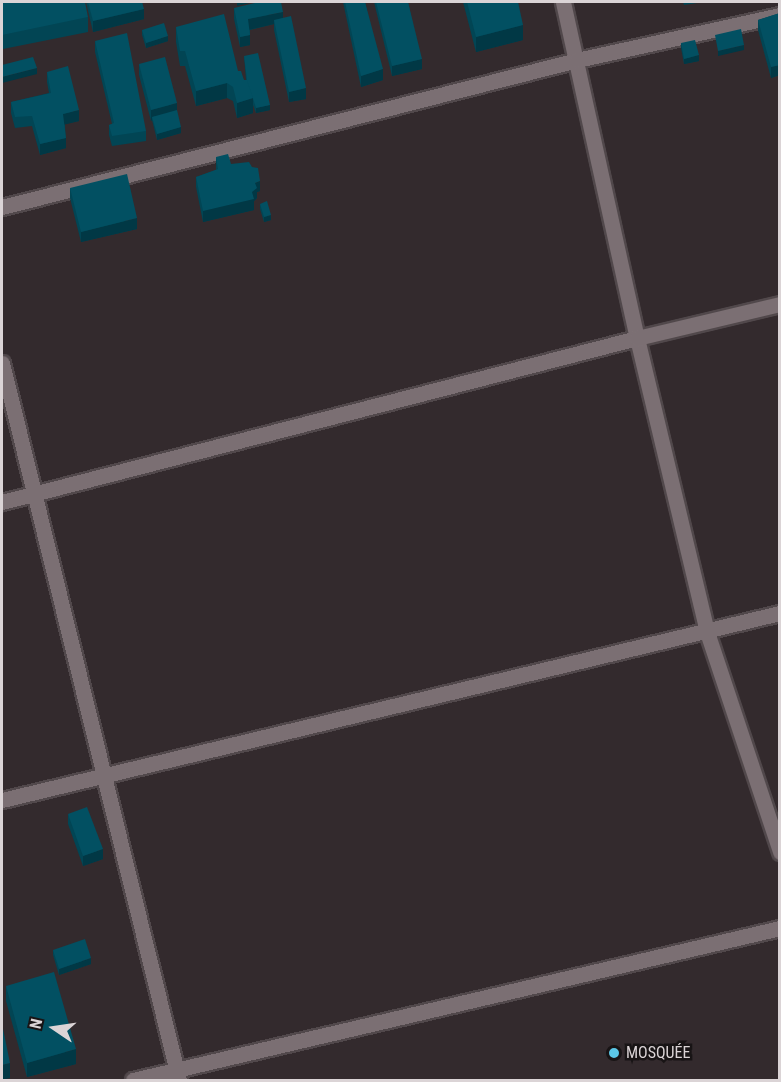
<!DOCTYPE html>
<meta charset="utf-8">
<style>
body{margin:0}
#map{position:relative;width:781px;height:1082px;overflow:hidden;background:#332a2d;font-family:"Roboto Condensed",sans-serif}
div>[style]{position:absolute}
.roads{filter:drop-shadow(2px 0 #51484b) drop-shadow(-2px 0 #51484b) drop-shadow(0 2px #51484b) drop-shadow(0 -2px #51484b)}
.minor>*{height:15px;margin:-7.5px;padding:0 7.5px;transform-origin:7.5px;border-radius:7.5px;background:#7b6f73}
.wall>*{inset:0;background:#024554}
.shaded-wall>*{inset:0;background:#013845}
.building>*{inset:0;background:#025062}
.dots>*{width:16px;height:16px;translate:-50% -50%;box-sizing:border-box;border:3px solid #181415;border-radius:50%}
span{translate:-50% -50%;white-space:nowrap;text-align:center;line-height:1.15;-webkit-text-stroke:5px #181415;paint-order:stroke}
.poi-label{font-size:16px;color:#dbd4d6}
.left{translate:0 -50%;text-align:left}
.frame{position:absolute;inset:0;border:3px solid #dbd4d6;pointer-events:none}
.north{position:absolute;left:24px;top:998px;width:60px;height:60px;-webkit-text-stroke:4px #181415;paint-order:stroke;rotate:283deg;font-size:16px;font-weight:700;line-height:24px;text-align:center;color:#dbd4d6}
.north::after{content:'';display:block;margin:auto;width:21px;height:27px;background:#dbd4d6;clip-path:polygon(50% 0,100% 100%,50% 72%,0 100%)}
</style>
<div id="map">
<div class="roads">
<div class="minor">
<i style="left:563px;top:2px;width:344px;rotate:77.6deg"></i>
<i style="left:637px;top:338px;width:302px;rotate:76.6deg"></i>
<i style="left:707px;top:632px;width:232px;rotate:71.6deg"></i>
<i style="left:2px;top:207px;width:593px;rotate:-14.34deg"></i>
<i style="left:577px;top:60px;width:208px;rotate:-12.5deg"></i>
<i style="left:2px;top:363px;width:739px;rotate:76.13deg"></i>
<i style="left:2px;top:502px;width:656px;rotate:-14.48deg"></i>
<i style="left:637px;top:338px;width:147px;rotate:-13.4deg"></i>
<i style="left:2px;top:800px;width:800px;rotate:-13.52deg"></i>
<i style="left:133px;top:1080px;width:665px;rotate:-13.22deg"></i>
</div>
</div>
<div class="wall">
<i style="clip-path:polygon(2px 2px,88px 17px,88px 32px,3px 49px,3px 57px,2px 57px)"></i>
<i style="clip-path:polygon(86px 2px,142px 2px,144px 19px,93px 32px)"></i>
<i style="clip-path:polygon(343px 2px,365px 2px,383px 80px,361px 87px)"></i>
<i style="clip-path:polygon(374px 2px,408px 2px,422px 69px,392px 76px)"></i>
<i style="clip-path:polygon(463px 2px,518px 2px,523px 40px,476px 52px)"></i>
<i style="clip-path:polygon(683px 2px,697px 2px,697px 3px,684px 5px)"></i>
<i style="clip-path:polygon(234px 8px,283px 18px,306px 99px,289px 102px,274px 30px,274px 24px,250px 30px,250px 45px,240px 47px,234px 19px)"></i>
<i style="clip-path:polygon(780px 13px,780px 75px,771px 78px,758px 30px,758px 20px)"></i>
<i style="clip-path:polygon(176px 27px,238px 71px,244px 80px,246px 80px,244px 56px,270px 110px,256px 113px,253px 105px,253px 113px,237px 118px,233px 101px,227px 98px,196px 106px,185px 66px,180px 66px,176px 42px)"></i>
<i style="clip-path:polygon(142px 30px,168px 41px,146px 48px,142px 35px)"></i>
<i style="clip-path:polygon(95px 41px,146px 131px,146px 141px,112px 146px,109px 135px,109px 125px,112px 124px,95px 52px)"></i>
<i style="clip-path:polygon(681px 43px,699px 61px,684px 64px,681px 48px)"></i>
<i style="clip-path:polygon(139px 64px,177px 112px,181px 133px,157px 140px,152px 120px,151px 121px,139px 75px)"></i>
<i style="clip-path:polygon(47px 72px,79px 121px,65px 124px,66px 148px,40px 155px,32px 126px,15px 128px,11px 113px,11px 102px,49px 93px,47px 82px)"></i>
<i style="clip-path:polygon(216px 157px,231px 164px,260px 191px,257px 192px,257px 198px,254px 201px,254px 210px,203px 222px,196px 187px,196px 177px,216px 170px)"></i>
<i style="clip-path:polygon(70px 188px,137px 229px,81px 242px,70px 198px)"></i>
<i style="clip-path:polygon(260px 204px,271px 220px,264px 222px,260px 209px)"></i>
<i style="clip-path:polygon(68px 814px,103px 859px,83px 866px,68px 824px)"></i>
<i style="clip-path:polygon(53px 950px,91px 964px,59px 975px,53px 955px)"></i>
<i style="clip-path:polygon(6px 986px,76px 1064px,27px 1077px,6px 1001px)"></i>
</div>
<div class="shaded-wall">
<i style="clip-path:polygon(237px 2px,254px 2px,237px 6px)"></i>
<i style="clip-path:polygon(144px 9px,144px 19px,93px 32px,93px 21px)"></i>
<i style="clip-path:polygon(283px 12px,283px 23px,274px 20px,274px 24px,248px 30px,248px 19px)"></i>
<i style="clip-path:polygon(523px 25px,523px 40px,476px 52px,476px 37px)"></i>
<i style="clip-path:polygon(250px 35px,250px 45px,240px 47px,240px 37px)"></i>
<i style="clip-path:polygon(168px 36px,168px 41px,146px 48px,146px 43px)"></i>
<i style="clip-path:polygon(2px 42px,3px 42px,3px 57px,2px 57px)"></i>
<i style="clip-path:polygon(744px 45px,744px 50px,718px 56px,718px 51px)"></i>
<i style="clip-path:polygon(699px 55px,699px 61px,684px 64px,684px 59px)"></i>
<i style="clip-path:polygon(422px 59px,422px 69px,392px 76px,392px 66px)"></i>
<i style="clip-path:polygon(780px 65px,780px 75px,771px 78px,771px 67px)"></i>
<i style="clip-path:polygon(37px 68px,37px 74px,2px 83px,2px 77px)"></i>
<i style="clip-path:polygon(383px 69px,383px 80px,361px 87px,361px 76px)"></i>
<i style="clip-path:polygon(227px 83px,227px 98px,196px 106px,196px 91px)"></i>
<i style="clip-path:polygon(306px 88px,306px 99px,289px 102px,289px 92px)"></i>
<i style="clip-path:polygon(253px 98px,253px 113px,237px 118px,237px 103px)"></i>
<i style="clip-path:polygon(177px 103px,177px 113px,152px 117px,152px 120px,151px 121px,151px 110px)"></i>
<i style="clip-path:polygon(270px 105px,270px 110px,256px 113px,256px 108px)"></i>
<i style="clip-path:polygon(79px 110px,79px 121px,63px 125px,63px 114px)"></i>
<i style="clip-path:polygon(181px 127px,181px 133px,157px 140px,157px 134px)"></i>
<i style="clip-path:polygon(66px 138px,66px 148px,40px 155px,40px 144px)"></i>
<i style="clip-path:polygon(260px 181px,260px 191px,257px 192px,257px 198px,254px 201px,254px 210px,203px 222px,203px 211px,252px 192px,255px 183px)"></i>
<i style="clip-path:polygon(271px 215px,271px 220px,264px 222px,264px 217px)"></i>
<i style="clip-path:polygon(137px 218px,137px 229px,81px 242px,81px 232px)"></i>
<i style="clip-path:polygon(103px 849px,103px 859px,83px 866px,83px 856px)"></i>
<i style="clip-path:polygon(91px 958px,91px 964px,59px 975px,59px 969px)"></i>
<i style="clip-path:polygon(76px 1049px,76px 1064px,27px 1077px,27px 1063px)"></i>
<i style="clip-path:polygon(10px 1063px,10px 1078px,2px 1080px,2px 1065px)"></i>
</div>
<div class="building">
<i style="clip-path:polygon(2px 2px,85px 2px,88px 17px,2px 35px,3px 42px,2px 42px)"></i>
<i style="clip-path:polygon(88px 2px,142px 2px,144px 9px,93px 21px)"></i>
<i style="clip-path:polygon(259px 2px,281px 2px,283px 12px,248px 19px,250px 35px,240px 37px,234px 8px)"></i>
<i style="clip-path:polygon(345px 2px,365px 2px,383px 69px,361px 76px)"></i>
<i style="clip-path:polygon(376px 2px,408px 2px,422px 59px,392px 66px)"></i>
<i style="clip-path:polygon(467px 2px,518px 2px,523px 25px,476px 37px)"></i>
<i style="clip-path:polygon(780px 13px,780px 65px,771px 67px,758px 20px)"></i>
<i style="clip-path:polygon(224px 14px,238px 71px,241px 71px,244px 80px,248px 80px,253px 98px,237px 103px,233px 87px,227px 83px,196px 91px,185px 51px,180px 51px,176px 27px)"></i>
<i style="clip-path:polygon(291px 16px,306px 88px,289px 92px,274px 20px)"></i>
<i style="clip-path:polygon(164px 23px,168px 36px,146px 43px,142px 30px)"></i>
<i style="clip-path:polygon(741px 29px,744px 45px,718px 51px,715px 35px)"></i>
<i style="clip-path:polygon(127px 33px,146px 131px,112px 136px,109px 125px,114px 123px,95px 41px)"></i>
<i style="clip-path:polygon(695px 40px,699px 55px,684px 59px,681px 43px)"></i>
<i style="clip-path:polygon(258px 53px,270px 105px,256px 108px,247px 80px,244px 56px)"></i>
<i style="clip-path:polygon(33px 57px,37px 68px,2px 77px,2px 65px)"></i>
<i style="clip-path:polygon(165px 57px,177px 103px,151px 110px,139px 64px)"></i>
<i style="clip-path:polygon(68px 66px,79px 110px,63px 114px,66px 138px,40px 144px,32px 116px,15px 117px,11px 102px,51px 93px,47px 72px)"></i>
<i style="clip-path:polygon(177px 110px,181px 127px,157px 134px,152px 117px)"></i>
<i style="clip-path:polygon(228px 154px,231px 164px,249px 162px,252px 167px,258px 168px,260px 181px,255px 183px,257px 188px,252px 192px,254px 199px,203px 211px,196px 177px,218px 169px,216px 157px)"></i>
<i style="clip-path:polygon(127px 174px,137px 218px,81px 232px,70px 188px)"></i>
<i style="clip-path:polygon(267px 201px,271px 215px,264px 217px,260px 204px)"></i>
<i style="clip-path:polygon(87px 807px,103px 849px,83px 856px,68px 814px)"></i>
<i style="clip-path:polygon(85px 939px,91px 958px,59px 969px,53px 950px)"></i>
<i style="clip-path:polygon(54px 972px,76px 1049px,27px 1063px,6px 986px)"></i>
<i style="clip-path:polygon(2px 1024px,10px 1063px,2px 1065px)"></i>
</div>
<div class="dots">
<i style="left:614px;top:1053px;background:#5bc7e7"></i>
</div>
<div class="poi-label">
<span class="left" style="left:626px;top:1053px">MOSQUÉE</span>
</div>
<div class="frame"></div>
<div class="north">N</div>
</div>
